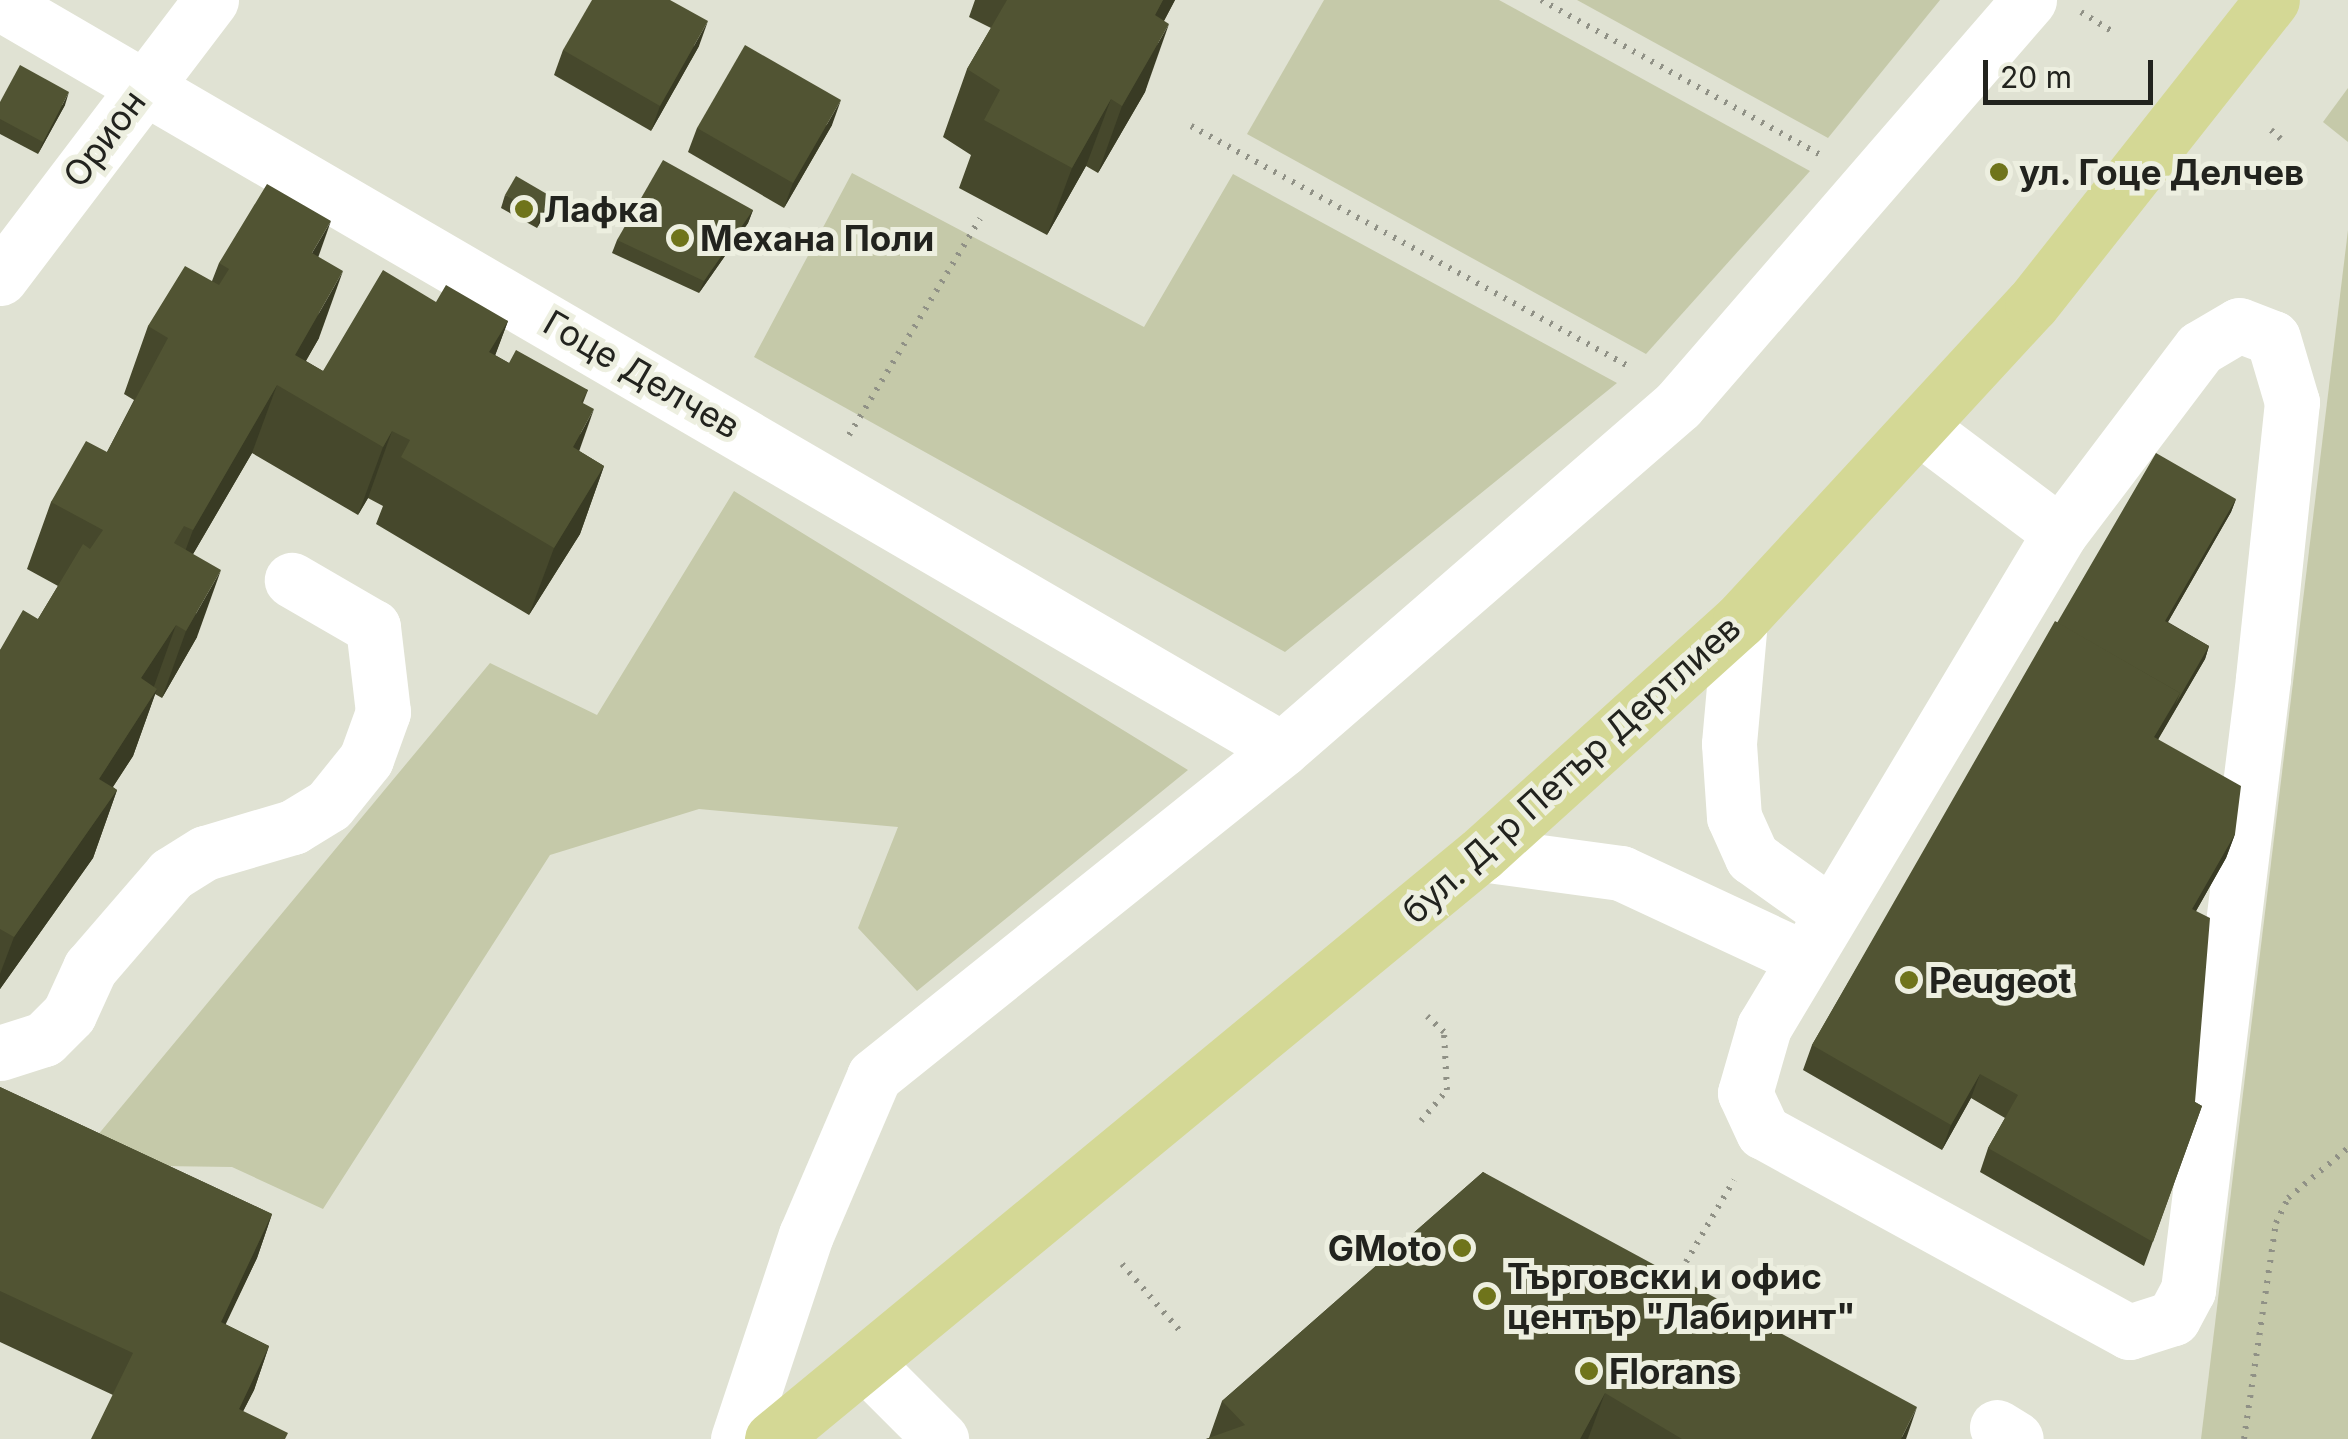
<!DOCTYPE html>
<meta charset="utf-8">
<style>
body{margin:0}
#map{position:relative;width:2348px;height:1439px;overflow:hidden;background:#e0e2d3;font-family:Inter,sans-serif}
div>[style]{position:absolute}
.green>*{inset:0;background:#c5c9a9}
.path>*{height:6px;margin-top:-3px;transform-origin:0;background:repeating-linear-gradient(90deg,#909186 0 2.5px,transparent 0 10.5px)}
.minor>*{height:55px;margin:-27.5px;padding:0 27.5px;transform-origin:27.5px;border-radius:27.5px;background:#fff}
.major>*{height:55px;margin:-27.5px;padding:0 27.5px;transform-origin:27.5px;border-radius:27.5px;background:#d4d895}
.wall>*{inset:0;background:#46482c}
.shaded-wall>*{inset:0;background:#393b24}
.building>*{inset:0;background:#515433}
.dots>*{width:28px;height:28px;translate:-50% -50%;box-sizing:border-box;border:5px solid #edefe0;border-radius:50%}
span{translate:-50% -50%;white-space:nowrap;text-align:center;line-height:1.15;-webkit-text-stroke:10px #edefe0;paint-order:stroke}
.street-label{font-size:35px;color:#22231e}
.poi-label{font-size:35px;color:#22231e;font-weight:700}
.left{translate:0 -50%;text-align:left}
.right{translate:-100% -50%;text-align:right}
.scale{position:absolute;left:1983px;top:60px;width:170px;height:45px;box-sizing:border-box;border:5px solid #22231e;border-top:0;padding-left:12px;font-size:30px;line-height:35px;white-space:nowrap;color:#22231e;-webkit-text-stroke:8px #edefe0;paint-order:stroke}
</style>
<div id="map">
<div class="green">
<i style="clip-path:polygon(1324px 0,1499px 0,1810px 171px,1646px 354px,1247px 134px)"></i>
<i style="clip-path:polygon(1577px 0,1940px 0,1828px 138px)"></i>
<i style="clip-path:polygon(2348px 88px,2348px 142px,2323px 122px)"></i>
<i style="clip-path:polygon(852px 173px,1144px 327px,1233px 174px,1617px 383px,1285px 652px,754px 357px)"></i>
<i style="clip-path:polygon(2348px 230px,2348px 1439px,2201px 1439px)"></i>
<i style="clip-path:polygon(734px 491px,1188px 770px,917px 991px,858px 928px,898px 827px,699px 809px,550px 855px,323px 1209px,232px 1167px,161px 1166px,92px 1142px,490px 663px,597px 715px)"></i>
</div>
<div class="path">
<i style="left:1541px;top:0;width:321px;rotate:29deg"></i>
<i style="left:2081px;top:12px;width:39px;rotate:32deg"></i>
<i style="left:1191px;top:126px;width:503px;rotate:28.76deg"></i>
<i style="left:2271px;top:130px;width:13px;rotate:42deg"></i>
<i style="left:849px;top:435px;width:253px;rotate:-58.8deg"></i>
<i style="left:1421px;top:1121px;width:40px;rotate:-50deg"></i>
<i style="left:1447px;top:1090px;width:58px;rotate:-93deg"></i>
<i style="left:1444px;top:1032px;width:23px;rotate:-137deg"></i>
<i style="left:1686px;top:1262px;width:95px;rotate:-59.7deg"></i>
<i style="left:1122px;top:1264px;width:90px;rotate:49.1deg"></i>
<i style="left:2244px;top:1439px;width:218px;rotate:-81.6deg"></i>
<i style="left:2276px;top:1223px;width:28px;rotate:-64deg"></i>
<i style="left:2288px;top:1198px;width:78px;rotate:-39.8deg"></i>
</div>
<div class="minor">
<i style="left:0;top:3px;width:1483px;rotate:30.2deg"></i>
<i style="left:0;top:278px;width:349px;rotate:-52.8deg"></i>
<i style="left:2239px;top:325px;width:36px;rotate:21deg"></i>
<i style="left:2273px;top:338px;width:67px;rotate:73.5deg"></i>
<i style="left:2292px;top:402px;width:279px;rotate:96deg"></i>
<i style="left:2263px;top:679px;width:616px;rotate:97deg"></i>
<i style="left:2188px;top:1290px;width:32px;rotate:118deg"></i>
<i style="left:2173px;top:1318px;width:46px;rotate:162.3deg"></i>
<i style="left:2129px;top:1332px;width:417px;rotate:-151.3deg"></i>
<i style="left:1763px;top:1132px;width:43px;rotate:-114.8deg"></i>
<i style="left:1745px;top:1093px;width:69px;rotate:-73.9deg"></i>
<i style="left:1764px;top:1027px;width:576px;rotate:-59.07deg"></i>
<i style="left:2060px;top:533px;width:232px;rotate:-52.9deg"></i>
<i style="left:2200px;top:348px;width:45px;rotate:-30.5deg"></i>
<i style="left:1923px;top:430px;width:171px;rotate:36.9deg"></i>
<i style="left:1740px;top:620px;width:124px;rotate:95.1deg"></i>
<i style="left:1729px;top:744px;width:73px;rotate:86.1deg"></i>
<i style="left:1734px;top:817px;width:44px;rotate:65.8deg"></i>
<i style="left:1752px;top:857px;width:95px;rotate:35.5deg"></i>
<i style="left:1481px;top:854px;width:141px;rotate:7.7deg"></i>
<i style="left:1621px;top:873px;width:201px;rotate:25deg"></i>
<i style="left:0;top:1053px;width:46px;rotate:-17.7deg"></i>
<i style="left:44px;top:1039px;width:35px;rotate:-45deg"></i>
<i style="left:69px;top:1014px;width:51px;rotate:-65.5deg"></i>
<i style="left:90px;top:968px;width:124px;rotate:-49.2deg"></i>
<i style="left:171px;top:874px;width:40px;rotate:-32deg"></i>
<i style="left:205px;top:853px;width:92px;rotate:-16.5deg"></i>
<i style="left:293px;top:827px;width:42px;rotate:-31.4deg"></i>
<i style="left:329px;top:805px;width:59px;rotate:-51.2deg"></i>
<i style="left:366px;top:759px;width:50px;rotate:-70.1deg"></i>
<i style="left:383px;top:712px;width:86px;rotate:-96.7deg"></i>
<i style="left:373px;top:627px;width:94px;rotate:-149.9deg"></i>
<i style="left:867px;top:1365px;width:105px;rotate:45deg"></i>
<i style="left:1997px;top:1427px;width:22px;rotate:32deg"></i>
<i style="left:738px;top:1439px;width:215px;rotate:-71.6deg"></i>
<i style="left:806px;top:1235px;width:173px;rotate:-66.8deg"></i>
<i style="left:874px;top:1076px;width:523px;rotate:-38.71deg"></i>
<i style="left:1282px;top:749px;width:525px;rotate:-40.98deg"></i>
<i style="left:1678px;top:405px;width:536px;rotate:-49.09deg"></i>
</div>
<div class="major">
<i style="left:772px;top:1439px;width:919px;rotate:-39.53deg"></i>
<i style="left:1481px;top:854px;width:349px;rotate:-42.1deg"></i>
<i style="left:1740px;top:620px;width:430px;rotate:-47.3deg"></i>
<i style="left:2032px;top:304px;width:387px;rotate:-51.7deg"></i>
</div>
<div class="wall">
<i style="clip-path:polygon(975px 0,1175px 0,1164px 21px,1145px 92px,1098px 173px,1086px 166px,1047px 235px,959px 188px,971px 155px,943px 137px,967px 69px,991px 28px,969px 17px)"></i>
<i style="clip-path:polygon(699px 46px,651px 131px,554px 75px,563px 50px)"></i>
<i style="clip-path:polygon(0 102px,65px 105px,38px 154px,0 134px)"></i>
<i style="clip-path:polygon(832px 125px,784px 208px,688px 152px,697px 128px)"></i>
<i style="clip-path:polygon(505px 195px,547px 210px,537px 228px,501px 208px)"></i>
<i style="clip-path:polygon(753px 210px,748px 223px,699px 293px,612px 253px,617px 240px)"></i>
<i style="clip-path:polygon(318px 256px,319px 338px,306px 361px,323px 371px,436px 302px,508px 321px,495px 355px,509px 363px,588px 390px,583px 403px,579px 451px,604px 466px,580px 534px,529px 615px,376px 524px,383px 506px,368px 498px,358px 515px,252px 453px,193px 554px,197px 637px,162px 698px,155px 694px,133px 756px,113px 787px,117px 790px,93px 858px,0 989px,0 650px,38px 619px,58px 586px,27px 569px,51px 502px,107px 452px,134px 400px,124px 394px,148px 326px,212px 281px,219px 263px)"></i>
<i style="clip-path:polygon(2236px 499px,2231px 512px,2168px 622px,2209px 646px,2205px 659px,2158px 739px,2235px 834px,2226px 858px,2196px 911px,2195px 1102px,2202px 1106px,2144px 1266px,1980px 1172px,1988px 1148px,2005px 1118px,1971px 1098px,1942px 1150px,1803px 1070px,1812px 1045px,2057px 623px)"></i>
<i style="clip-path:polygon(0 1087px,272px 1214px,257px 1258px,225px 1324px,269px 1346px,254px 1390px,243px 1411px,113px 1395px,0 1342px)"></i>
<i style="clip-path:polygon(1483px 1172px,1906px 1439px,1206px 1439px,1209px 1438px,1222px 1401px)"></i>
</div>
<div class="shaded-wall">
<i style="clip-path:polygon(1163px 0,1175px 0,1131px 82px,1155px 15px)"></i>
<i style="clip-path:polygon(708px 21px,699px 46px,651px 131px,660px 106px)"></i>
<i style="clip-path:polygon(1169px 24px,1145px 92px,1098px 173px,1122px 106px)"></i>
<i style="clip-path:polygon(69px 92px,65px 105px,38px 154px,43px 142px)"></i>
<i style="clip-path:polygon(1111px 99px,1086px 166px,1047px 235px,1072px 168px)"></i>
<i style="clip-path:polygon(841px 100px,832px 125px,784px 208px,793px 183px)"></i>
<i style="clip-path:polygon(552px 197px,547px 210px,537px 228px,541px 215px)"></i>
<i style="clip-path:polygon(753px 210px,748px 223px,699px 293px,704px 281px)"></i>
<i style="clip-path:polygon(331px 221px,307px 289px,312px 253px)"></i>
<i style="clip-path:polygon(343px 271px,319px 338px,288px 391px,295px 355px)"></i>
<i style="clip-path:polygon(508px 321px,483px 388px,489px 352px)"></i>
<i style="clip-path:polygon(277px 385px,252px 453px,168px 597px,193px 530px)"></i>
<i style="clip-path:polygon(594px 409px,570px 477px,573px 447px)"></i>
<i style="clip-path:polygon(392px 431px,368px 498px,358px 515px,383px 447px)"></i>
<i style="clip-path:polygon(604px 466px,580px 534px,529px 615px,554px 548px)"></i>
<i style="clip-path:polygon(2236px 499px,2231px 512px,2161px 634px,2165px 621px)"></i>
<i style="clip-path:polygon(221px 570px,197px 637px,162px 698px,186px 631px)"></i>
<i style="clip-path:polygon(176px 625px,152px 692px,141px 678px)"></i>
<i style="clip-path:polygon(2209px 646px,2205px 659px,2145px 762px,2154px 737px)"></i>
<i style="clip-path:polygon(157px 689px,133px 756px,74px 846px,99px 779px)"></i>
<i style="clip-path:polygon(117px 790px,93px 858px,0 989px,0 974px,14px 937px)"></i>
<i style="clip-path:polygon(2235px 834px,2226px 858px,2183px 934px,2192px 909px)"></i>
<i style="clip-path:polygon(1980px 1074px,1971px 1098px,1942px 1150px,1951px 1125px)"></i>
<i style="clip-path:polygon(272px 1214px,257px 1258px,206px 1366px,221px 1322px)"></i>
<i style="clip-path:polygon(269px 1346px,254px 1390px,229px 1439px,239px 1409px)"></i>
<i style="clip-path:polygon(1605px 1393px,1588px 1439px,1580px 1439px)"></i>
<i style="clip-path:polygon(1917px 1407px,1906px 1439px,1901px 1439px)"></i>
</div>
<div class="building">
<i style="clip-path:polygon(592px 0,670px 0,708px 21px,660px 106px,563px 50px)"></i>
<i style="clip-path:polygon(1007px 0,1163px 0,1155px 15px,1169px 24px,1122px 106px,1111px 99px,1072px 168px,984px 120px,1000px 90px,967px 69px)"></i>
<i style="clip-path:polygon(745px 45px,841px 100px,793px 183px,697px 128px)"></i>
<i style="clip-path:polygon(20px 65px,69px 92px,43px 142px,0 119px,0 102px)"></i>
<i style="clip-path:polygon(663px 160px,753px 210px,704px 281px,617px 240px)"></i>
<i style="clip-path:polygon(516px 176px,552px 197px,541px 215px,505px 195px)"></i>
<i style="clip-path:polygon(267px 184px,331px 221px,312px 253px,343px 271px,295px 355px,323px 371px,383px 270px,436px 302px,446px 285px,508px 321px,489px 352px,509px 363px,516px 350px,588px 390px,581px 402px,594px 409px,573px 447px,604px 466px,554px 548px,401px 457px,410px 440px,392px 431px,383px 447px,277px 385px,193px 530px,184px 526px,174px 543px,221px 570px,186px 631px,176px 625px,141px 678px,157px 689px,99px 779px,117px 790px,14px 937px,0 929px,0 650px,23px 610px,38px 619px,83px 544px,90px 549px,103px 530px,51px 502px,86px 441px,107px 452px,168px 338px,148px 326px,185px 266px,219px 285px,229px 269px,219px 263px)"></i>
<i style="clip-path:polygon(2156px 453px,2236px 499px,2165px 621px,2209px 646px,2175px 705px,2180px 693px,2057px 623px)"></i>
<i style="clip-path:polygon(2055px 621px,2180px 693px,2154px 737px,2241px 786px,2235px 834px,2192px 909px,2210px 918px,2195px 1102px,2202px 1106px,2153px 1242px,1988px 1148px,2018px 1095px,1980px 1074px,1951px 1125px,1812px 1045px)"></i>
<i style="clip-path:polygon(0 1087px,272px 1214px,221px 1322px,269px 1346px,239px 1409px,288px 1433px,285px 1439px,91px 1439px,133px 1353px,0 1291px)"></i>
<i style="clip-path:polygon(1483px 1172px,1917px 1407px,1901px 1439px,1682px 1439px,1605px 1393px,1580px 1439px,1206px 1439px,1245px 1425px,1222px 1401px)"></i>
</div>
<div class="dots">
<i style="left:1999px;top:172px;background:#6f741b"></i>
<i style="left:524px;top:209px;background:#6f741b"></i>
<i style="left:680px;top:238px;background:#6f741b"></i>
<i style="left:1909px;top:980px;background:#6f741b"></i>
<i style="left:1462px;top:1248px;background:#6f741b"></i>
<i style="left:1487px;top:1296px;background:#6f741b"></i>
<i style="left:1589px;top:1371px;background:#6f741b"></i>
</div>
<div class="street-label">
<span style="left:104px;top:138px;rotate:-53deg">Орион</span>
<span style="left:642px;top:374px;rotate:30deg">Гоце Делчев</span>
<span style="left:1571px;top:769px;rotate:-42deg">бул. Д-р Петър Дертлиев</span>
</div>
<div class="poi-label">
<span class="left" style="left:2019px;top:172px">ул. Гоце Делчев</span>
<span class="left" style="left:544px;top:209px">Лафка</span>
<span class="left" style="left:700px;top:238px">Механа Поли</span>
<span class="left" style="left:1929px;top:980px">Peugeot</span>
<span class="right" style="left:1442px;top:1248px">GMoto</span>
<span class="left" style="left:1507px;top:1296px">Търговски и офис<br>център "Лабиринт"</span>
<span class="left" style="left:1609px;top:1371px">Florans</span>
</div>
<div class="scale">20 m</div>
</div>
